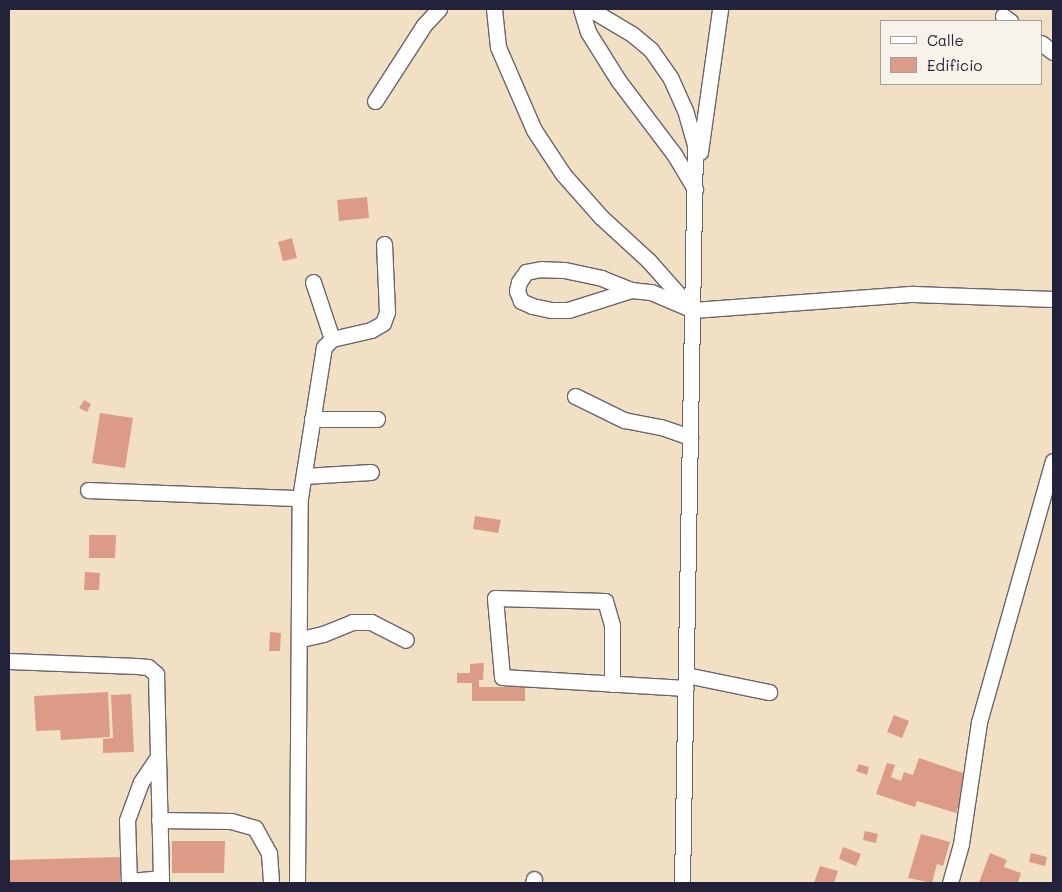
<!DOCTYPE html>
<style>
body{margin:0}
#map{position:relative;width:1062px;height:892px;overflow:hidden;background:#f2e0c5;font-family:Mali,sans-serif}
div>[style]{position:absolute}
.building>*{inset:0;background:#db9b87}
.roads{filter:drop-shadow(1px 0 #6b646b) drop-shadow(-1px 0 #6b646b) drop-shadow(0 1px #6b646b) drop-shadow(0 -1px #6b646b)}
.minor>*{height:15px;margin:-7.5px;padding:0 7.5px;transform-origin:7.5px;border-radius:7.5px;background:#fff}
span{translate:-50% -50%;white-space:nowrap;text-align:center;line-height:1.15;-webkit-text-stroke:5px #f7f3e8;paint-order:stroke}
.frame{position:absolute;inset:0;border:10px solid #22223b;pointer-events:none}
.legend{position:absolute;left:880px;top:20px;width:162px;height:65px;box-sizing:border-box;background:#f7f3e8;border:1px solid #a29fa3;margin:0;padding:6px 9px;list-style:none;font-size:15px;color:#22223b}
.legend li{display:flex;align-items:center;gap:10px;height:25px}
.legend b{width:25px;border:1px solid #a29fa3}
</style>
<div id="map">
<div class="building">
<i style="clip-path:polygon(367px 197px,369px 218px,339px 221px,337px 200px)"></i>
<i style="clip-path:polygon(292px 238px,297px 258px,283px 261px,278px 242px)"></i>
<i style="clip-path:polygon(84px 400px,91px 404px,87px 412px,79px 408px)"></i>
<i style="clip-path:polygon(100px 413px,133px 418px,125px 468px,92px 463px)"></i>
<i style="clip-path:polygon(475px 516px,501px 520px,498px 533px,473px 529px)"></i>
<i style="clip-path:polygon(89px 535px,116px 535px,115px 558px,89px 558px)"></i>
<i style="clip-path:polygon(85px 572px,100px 573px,99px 590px,84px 590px)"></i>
<i style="clip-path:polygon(270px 632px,281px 633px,280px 651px,269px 651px)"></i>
<i style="clip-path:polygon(484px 663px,483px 680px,479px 680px,479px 687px,525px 687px,525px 701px,472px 701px,472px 683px,457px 683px,457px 673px,470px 673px,470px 664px)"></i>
<i style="clip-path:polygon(108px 692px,110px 737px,61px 740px,60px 730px,36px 731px,34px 696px)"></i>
<i style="clip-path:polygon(131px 694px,134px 752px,103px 753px,103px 739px,113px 738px,111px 695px)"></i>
<i style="clip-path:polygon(894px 715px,909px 721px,902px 738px,887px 732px)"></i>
<i style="clip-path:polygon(919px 758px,969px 775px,956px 813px,917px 801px,915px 807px,876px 794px,887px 763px,895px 765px,891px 777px,901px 781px,904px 772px,913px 775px)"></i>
<i style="clip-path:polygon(859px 764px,869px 767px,867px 775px,856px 771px)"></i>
<i style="clip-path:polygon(865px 831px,878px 834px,876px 843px,863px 840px)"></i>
<i style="clip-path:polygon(921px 834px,950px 842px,943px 866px,937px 864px,932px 883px,908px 878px)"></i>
<i style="clip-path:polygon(172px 841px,225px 841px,224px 873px,172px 873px)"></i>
<i style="clip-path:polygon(843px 847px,861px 854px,856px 866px,839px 859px)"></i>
<i style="clip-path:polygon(990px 853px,1007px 860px,1004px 867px,1021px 873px,1018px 883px,979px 883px)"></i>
<i style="clip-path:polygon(1031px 853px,1047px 857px,1045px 866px,1029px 862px)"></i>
<i style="clip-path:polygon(120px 857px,120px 883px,9px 883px,9px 860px)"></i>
<i style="clip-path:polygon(820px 866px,838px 871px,834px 883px,814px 883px)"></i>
</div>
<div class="roads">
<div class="minor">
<i style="left:494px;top:9px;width:38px;rotate:84deg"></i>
<i style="left:498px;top:47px;width:90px;rotate:66.6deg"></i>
<i style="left:534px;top:130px;width:53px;rotate:56.6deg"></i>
<i style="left:563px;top:174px;width:57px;rotate:48.5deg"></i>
<i style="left:601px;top:217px;width:64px;rotate:42.5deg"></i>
<i style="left:648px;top:260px;width:60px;rotate:48.4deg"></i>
<i style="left:581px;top:9px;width:24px;rotate:73deg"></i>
<i style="left:588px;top:32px;width:57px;rotate:58deg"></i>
<i style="left:618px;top:80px;width:93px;rotate:52.9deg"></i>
<i style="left:674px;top:154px;width:41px;rotate:59deg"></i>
<i style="left:590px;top:9px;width:49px;rotate:30.8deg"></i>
<i style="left:632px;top:34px;width:25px;rotate:40deg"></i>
<i style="left:651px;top:50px;width:35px;rotate:55deg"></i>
<i style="left:671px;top:79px;width:34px;rotate:66deg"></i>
<i style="left:685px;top:110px;width:37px;rotate:74deg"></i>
<i style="left:695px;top:146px;width:737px;rotate:91.01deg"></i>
<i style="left:1003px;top:16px;width:9px;rotate:36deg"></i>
<i style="left:1041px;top:43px;width:15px;rotate:37deg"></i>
<i style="left:375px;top:101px;width:90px;rotate:-57.2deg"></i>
<i style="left:424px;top:25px;width:22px;rotate:-47deg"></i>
<i style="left:700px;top:152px;width:144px;rotate:-82deg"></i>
<i style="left:313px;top:282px;width:60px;rotate:71.6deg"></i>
<i style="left:631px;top:290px;width:31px;rotate:-158deg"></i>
<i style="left:602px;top:278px;width:39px;rotate:-168deg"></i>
<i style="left:564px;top:270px;width:23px;rotate:-178deg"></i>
<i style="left:541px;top:269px;width:15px;rotate:169deg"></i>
<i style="left:526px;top:272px;width:12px;rotate:125deg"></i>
<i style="left:519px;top:282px;width:9px;rotate:103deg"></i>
<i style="left:517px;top:291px;width:11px;rotate:68deg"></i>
<i style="left:521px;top:301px;width:12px;rotate:24deg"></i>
<i style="left:532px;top:306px;width:19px;rotate:12deg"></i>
<i style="left:551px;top:310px;width:17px"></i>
<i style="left:568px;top:310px;width:66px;rotate:-17.6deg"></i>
<i style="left:631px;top:290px;width:20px;rotate:6deg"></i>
<i style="left:651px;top:292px;width:46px;rotate:23.2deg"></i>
<i style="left:693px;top:310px;width:221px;rotate:-4.2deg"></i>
<i style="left:913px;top:294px;width:140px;rotate:2deg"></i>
<i style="left:575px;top:396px;width:55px;rotate:26.1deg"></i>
<i style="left:624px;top:420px;width:38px;rotate:11deg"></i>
<i style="left:661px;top:427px;width:31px;rotate:19deg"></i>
<i style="left:312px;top:419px;width:65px"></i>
<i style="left:304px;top:476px;width:67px;rotate:-3.4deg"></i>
<i style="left:88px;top:490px;width:212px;rotate:2.2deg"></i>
<i style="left:301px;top:639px;width:23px;rotate:-13deg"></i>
<i style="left:323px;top:634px;width:31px;rotate:-22deg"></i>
<i style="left:352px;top:622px;width:19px"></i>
<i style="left:371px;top:622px;width:39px;rotate:27deg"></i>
<i style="left:9px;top:661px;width:128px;rotate:2.2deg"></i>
<i style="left:137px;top:666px;width:11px;rotate:5deg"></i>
<i style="left:148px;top:667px;width:11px;rotate:41deg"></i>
<i style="left:156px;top:674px;width:209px;rotate:88.6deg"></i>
<i style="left:686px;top:675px;width:85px;rotate:11.6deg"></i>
<i style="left:612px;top:684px;width:59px;rotate:-90deg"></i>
<i style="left:612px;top:625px;width:25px;rotate:-106deg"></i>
<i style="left:605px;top:601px;width:110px;rotate:-178.4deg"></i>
<i style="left:495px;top:598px;width:79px;rotate:84.9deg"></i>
<i style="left:502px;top:677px;width:184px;rotate:3.4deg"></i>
<i style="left:159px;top:820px;width:72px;rotate:0.8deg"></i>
<i style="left:231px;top:821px;width:25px;rotate:16deg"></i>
<i style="left:255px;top:828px;width:29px;rotate:61deg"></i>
<i style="left:269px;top:853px;width:30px;rotate:86deg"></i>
<i style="left:129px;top:881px;width:32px;rotate:-5deg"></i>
<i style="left:129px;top:883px;width:63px;rotate:-91.8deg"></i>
<i style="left:127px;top:820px;width:40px;rotate:-69.8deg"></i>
<i style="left:141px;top:782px;width:30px;rotate:-56deg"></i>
<i style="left:297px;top:883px;width:385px;rotate:-89.6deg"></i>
<i style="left:300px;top:498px;width:153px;rotate:-81deg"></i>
<i style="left:324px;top:347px;width:11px;rotate:-45deg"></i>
<i style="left:332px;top:339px;width:40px;rotate:-13deg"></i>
<i style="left:371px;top:330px;width:14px;rotate:-30deg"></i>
<i style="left:383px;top:323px;width:12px;rotate:-70deg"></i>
<i style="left:387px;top:312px;width:68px;rotate:-92.5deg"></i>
<i style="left:533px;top:883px;width:4px;rotate:-76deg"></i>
<i style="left:950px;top:883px;width:41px;rotate:-74.2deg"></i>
<i style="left:961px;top:844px;width:123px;rotate:-81.6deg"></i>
<i style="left:979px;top:722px;width:271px;rotate:-74.2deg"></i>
</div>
</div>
<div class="frame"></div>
<ul class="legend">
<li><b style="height:6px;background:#fff"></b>Calle</li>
<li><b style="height:14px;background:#db9b87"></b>Edificio</li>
</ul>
</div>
